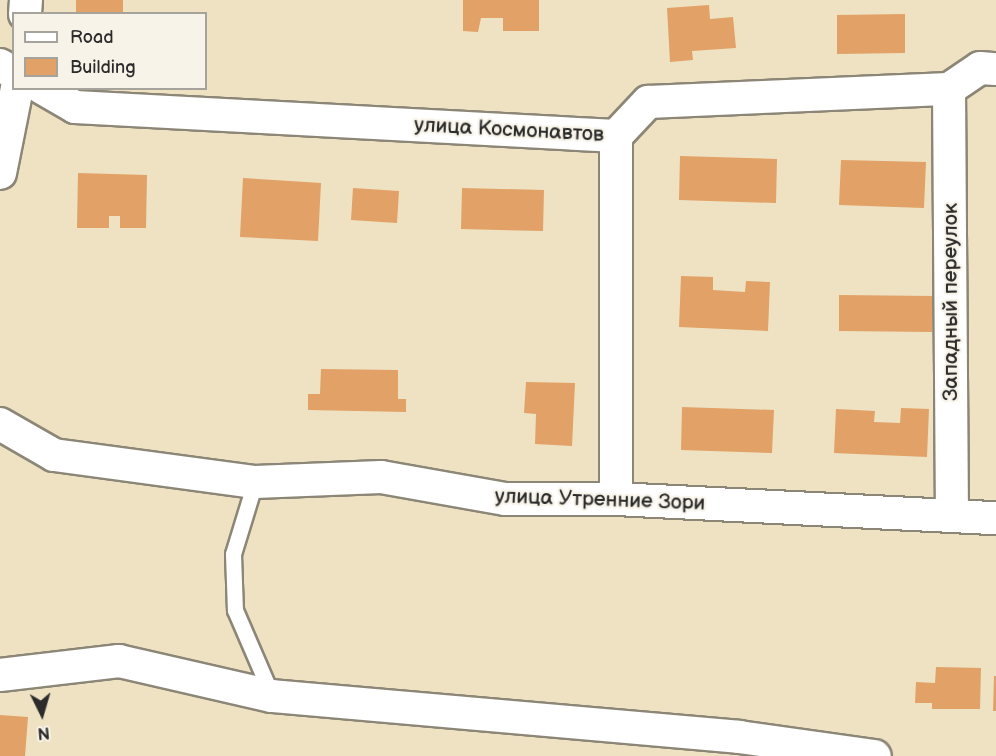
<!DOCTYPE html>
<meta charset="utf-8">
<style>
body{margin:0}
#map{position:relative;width:996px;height:756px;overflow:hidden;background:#eee2c3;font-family:"Balsamiq Sans",sans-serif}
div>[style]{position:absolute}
.building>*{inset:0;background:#e2a166}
.roads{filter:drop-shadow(2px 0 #8c8677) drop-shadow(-2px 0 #8c8677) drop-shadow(0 2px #8c8677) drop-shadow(0 -2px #8c8677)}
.service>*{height:15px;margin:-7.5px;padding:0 7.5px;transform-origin:7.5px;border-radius:7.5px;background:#fff}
.minor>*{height:32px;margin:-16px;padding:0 16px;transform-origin:16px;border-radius:16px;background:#fff}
span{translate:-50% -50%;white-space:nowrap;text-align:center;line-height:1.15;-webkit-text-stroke:4.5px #f7f3e8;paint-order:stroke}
.street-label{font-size:21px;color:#2b2b2b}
.legend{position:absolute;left:12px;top:12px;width:195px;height:78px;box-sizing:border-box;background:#f7f3e8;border:2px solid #a5a39c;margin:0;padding:8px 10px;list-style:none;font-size:18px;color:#2b2b2b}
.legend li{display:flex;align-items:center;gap:12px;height:30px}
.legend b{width:30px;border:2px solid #a5a39c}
.north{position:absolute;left:12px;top:684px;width:60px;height:60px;-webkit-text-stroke:4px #f7f3e8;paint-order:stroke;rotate:175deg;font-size:16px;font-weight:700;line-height:24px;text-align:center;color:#2b2b2b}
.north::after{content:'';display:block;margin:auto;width:21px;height:27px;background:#2b2b2b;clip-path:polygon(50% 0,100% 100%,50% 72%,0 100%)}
</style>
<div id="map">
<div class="building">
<i style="clip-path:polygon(76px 0,123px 0,123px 14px,76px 14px)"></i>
<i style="clip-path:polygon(463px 0,539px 0,539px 31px,503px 31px,503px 18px,481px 18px,478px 32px,463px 31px)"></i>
<i style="clip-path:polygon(709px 5px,710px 19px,733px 17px,736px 48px,692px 51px,693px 60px,670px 62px,667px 8px)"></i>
<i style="clip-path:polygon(905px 14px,905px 53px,837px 54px,837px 15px)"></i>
<i style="clip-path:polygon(680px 156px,777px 159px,776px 203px,679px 200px)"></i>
<i style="clip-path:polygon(841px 160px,926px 162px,924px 208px,839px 205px)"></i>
<i style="clip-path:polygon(78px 173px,147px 175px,146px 228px,120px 228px,120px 216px,109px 216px,109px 228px,77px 228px)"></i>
<i style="clip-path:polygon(243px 178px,321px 183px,318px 241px,240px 237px)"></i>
<i style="clip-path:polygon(353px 188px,399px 191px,397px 223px,351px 220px)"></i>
<i style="clip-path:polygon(462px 188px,544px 190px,543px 231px,461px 229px)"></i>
<i style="clip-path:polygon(681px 276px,713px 277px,713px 290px,745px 292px,746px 281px,770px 282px,768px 331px,679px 327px)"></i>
<i style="clip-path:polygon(839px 295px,933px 296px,932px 332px,839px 331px)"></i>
<i style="clip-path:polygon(321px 369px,398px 370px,398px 399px,406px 399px,406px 412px,308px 410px,308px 394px,320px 394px)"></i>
<i style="clip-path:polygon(526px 382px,575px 383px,572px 446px,535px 444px,536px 414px,524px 413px)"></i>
<i style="clip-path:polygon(682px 407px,774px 410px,772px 453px,681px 450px)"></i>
<i style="clip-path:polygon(901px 408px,929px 409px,927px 457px,834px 453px,836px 409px,875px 411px,874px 422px,900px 423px)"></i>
<i style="clip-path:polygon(936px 667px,981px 668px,980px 709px,932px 709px,932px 703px,915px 703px,916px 682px,935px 683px)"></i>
<i style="clip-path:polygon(994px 676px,996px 676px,996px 711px,993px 711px)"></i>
<i style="clip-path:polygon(0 715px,28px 717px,25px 756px,0 756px)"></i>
</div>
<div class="roads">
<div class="service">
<i style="left:255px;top:482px;width:75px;rotate:107deg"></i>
<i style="left:233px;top:554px;width:56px;rotate:88deg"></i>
<i style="left:235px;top:610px;width:94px;rotate:66.7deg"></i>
</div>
<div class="minor">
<i style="left:25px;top:14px;width:14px;rotate:-86deg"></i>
<i style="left:0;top:65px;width:16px;rotate:30deg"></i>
<i style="left:42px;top:88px;width:38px;rotate:30deg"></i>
<i style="left:75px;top:107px;width:542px;rotate:3.07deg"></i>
<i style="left:949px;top:89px;width:427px;rotate:89.6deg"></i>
<i style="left:616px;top:136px;width:47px;rotate:-46.7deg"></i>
<i style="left:648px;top:102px;width:301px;rotate:-2.5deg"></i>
<i style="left:949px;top:89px;width:37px;rotate:-34deg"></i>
<i style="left:980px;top:68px;width:16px;rotate:4deg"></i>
<i style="left:0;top:173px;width:87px;rotate:-78.7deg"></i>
<i style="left:0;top:424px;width:62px;rotate:29.9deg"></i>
<i style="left:54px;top:455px;width:203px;rotate:7.7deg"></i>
<i style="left:255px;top:482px;width:126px;rotate:-2.3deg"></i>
<i style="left:381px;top:477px;width:126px;rotate:10.1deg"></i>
<i style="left:505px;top:499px;width:111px"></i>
<i style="left:616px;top:499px;width:380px;rotate:2.9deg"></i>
<i style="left:616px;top:499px;width:363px;rotate:-90deg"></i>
<i style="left:0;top:675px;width:120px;rotate:-6.7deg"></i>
<i style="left:119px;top:661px;width:157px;rotate:12.9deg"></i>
<i style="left:272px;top:696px;width:469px;rotate:5deg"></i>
<i style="left:739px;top:737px;width:137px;rotate:8deg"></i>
</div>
</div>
<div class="street-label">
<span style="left:509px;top:130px;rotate:3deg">улица Космонавтов</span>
<span style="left:951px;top:302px;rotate:-90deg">Западный переулок</span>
<span style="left:600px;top:500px;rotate:2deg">улица Утренние Зори</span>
</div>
<ul class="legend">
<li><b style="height:8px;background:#fff"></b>Road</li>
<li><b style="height:16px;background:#e2a166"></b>Building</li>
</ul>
<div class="north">N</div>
</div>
